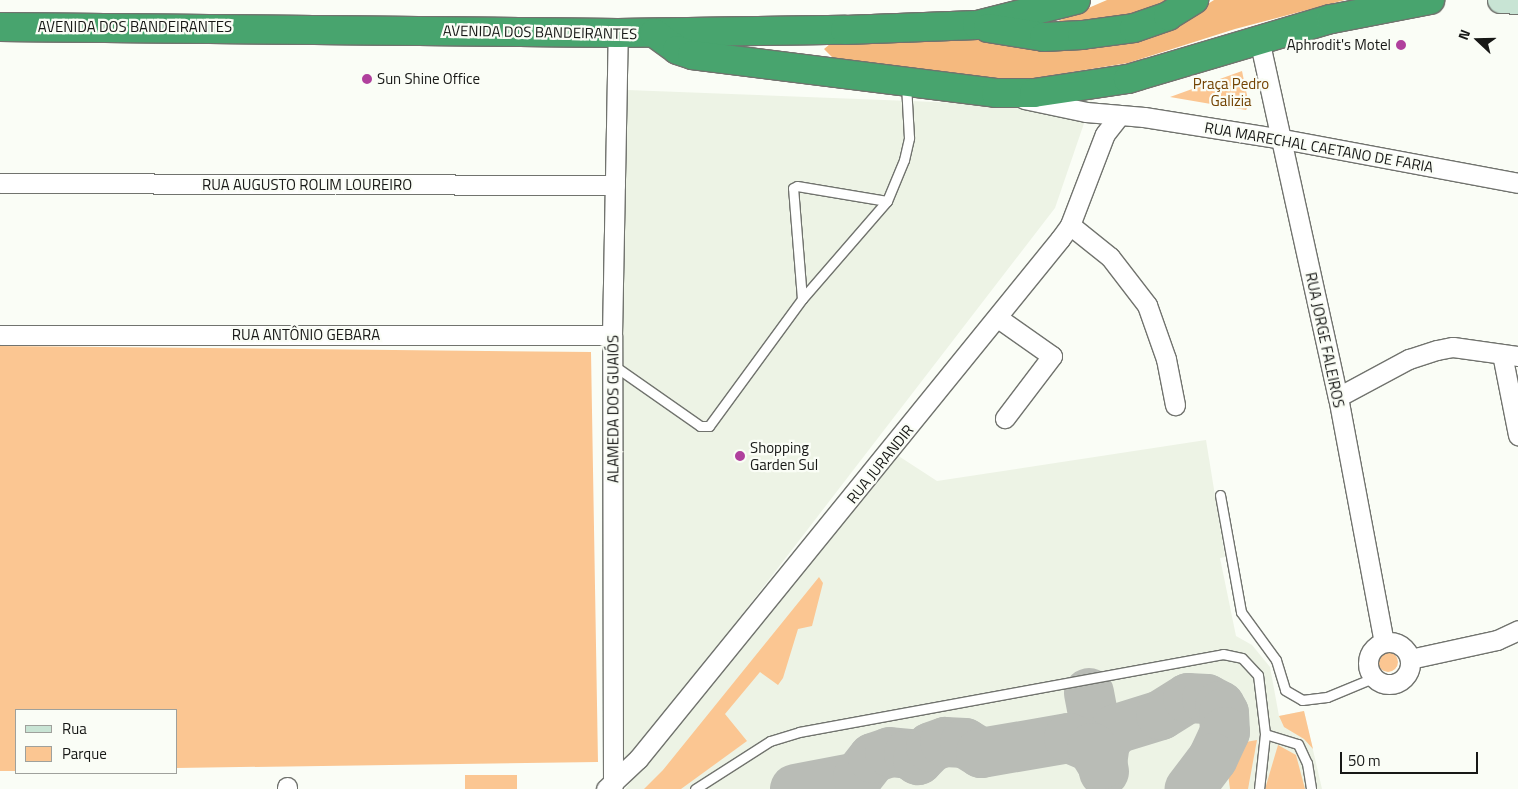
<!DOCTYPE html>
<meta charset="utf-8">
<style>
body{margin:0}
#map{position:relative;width:1518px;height:789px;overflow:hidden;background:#fafdf6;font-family:"Titillium Web",sans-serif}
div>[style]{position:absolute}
.built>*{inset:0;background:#edf3e5}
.green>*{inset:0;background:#fbc692}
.round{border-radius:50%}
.forest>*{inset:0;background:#f5b97e}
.taxiway>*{height:50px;margin:-25px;padding:0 25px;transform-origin:25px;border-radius:25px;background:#b9bcb6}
.roads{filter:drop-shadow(1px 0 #71736e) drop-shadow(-1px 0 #71736e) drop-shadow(0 1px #71736e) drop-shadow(0 -1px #71736e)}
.lane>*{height:9px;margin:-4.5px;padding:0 4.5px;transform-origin:4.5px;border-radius:4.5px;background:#fff}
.street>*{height:19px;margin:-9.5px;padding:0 9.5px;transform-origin:9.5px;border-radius:9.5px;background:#fff}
.street>.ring{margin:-9.5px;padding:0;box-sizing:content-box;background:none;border:19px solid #fff;border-radius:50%}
.secondary>*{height:26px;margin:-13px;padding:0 13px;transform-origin:13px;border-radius:13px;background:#c8e4d4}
.highway>*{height:28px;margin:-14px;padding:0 14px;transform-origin:14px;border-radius:14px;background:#48a46e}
.dots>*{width:14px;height:14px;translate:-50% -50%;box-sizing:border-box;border:2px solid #fafdf6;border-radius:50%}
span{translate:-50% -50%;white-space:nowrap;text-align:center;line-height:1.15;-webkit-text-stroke:4.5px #fafdf6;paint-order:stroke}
.street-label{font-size:15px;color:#171816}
.poi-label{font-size:15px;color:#171816}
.right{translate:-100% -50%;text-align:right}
.left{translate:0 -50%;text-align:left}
.park-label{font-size:15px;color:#734303}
.legend{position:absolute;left:15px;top:709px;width:162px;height:65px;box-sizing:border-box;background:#fafdf6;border:1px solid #9fa19c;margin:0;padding:6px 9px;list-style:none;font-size:15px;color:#171816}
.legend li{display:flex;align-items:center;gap:10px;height:25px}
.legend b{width:25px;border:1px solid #9fa19c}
.north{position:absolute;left:1453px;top:15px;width:50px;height:50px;-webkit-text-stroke:4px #fafdf6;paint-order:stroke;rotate:291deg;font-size:14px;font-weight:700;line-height:20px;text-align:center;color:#171816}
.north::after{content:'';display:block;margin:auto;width:18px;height:22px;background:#171816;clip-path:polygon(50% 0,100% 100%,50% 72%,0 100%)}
.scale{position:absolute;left:1340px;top:752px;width:138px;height:22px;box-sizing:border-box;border:2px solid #171816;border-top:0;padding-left:6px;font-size:15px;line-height:18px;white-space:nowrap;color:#171816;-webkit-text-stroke:4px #fafdf6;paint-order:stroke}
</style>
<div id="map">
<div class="built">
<i style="clip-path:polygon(627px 90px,987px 104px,1092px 100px,1055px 208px,624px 768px,615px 559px,616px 353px)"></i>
<i style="clip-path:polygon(1206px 440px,1225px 557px,1220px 558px,1236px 636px,1252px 645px,1270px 667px,1279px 716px,1304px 711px,1322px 789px,625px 789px,897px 455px,937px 481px)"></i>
</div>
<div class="green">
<i style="clip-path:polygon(1242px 71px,1249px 105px,1246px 110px,1170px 97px)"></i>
<i style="clip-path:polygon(0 346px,591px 352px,598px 762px,176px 768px,176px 710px,16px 710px,16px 771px,0 771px)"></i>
<i style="clip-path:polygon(819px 577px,823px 583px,812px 626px,798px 629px,783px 678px,778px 685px,760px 672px,725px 714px,747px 741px,681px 789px,644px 789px,663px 770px)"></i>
<i class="round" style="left:1378px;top:652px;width:20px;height:20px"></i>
<i style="clip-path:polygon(1304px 711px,1313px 749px,1304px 739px,1284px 727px,1279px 716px)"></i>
<i style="clip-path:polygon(1257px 740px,1248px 789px,1230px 789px,1228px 774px,1240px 743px)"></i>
<i style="clip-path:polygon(1278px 745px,1296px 755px,1305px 789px,1265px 789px)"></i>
<i style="clip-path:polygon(465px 775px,517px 775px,517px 789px,465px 789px)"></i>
</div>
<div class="forest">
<i style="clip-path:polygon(1107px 0,1175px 0,1132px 18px,1044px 27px)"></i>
<i style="clip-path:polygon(1214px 0,1345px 0,1235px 29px,1128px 63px,1035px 78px,976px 78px,906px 71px,834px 59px,824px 49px,830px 44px,1173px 26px)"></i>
</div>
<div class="taxiway">
<i style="left:1089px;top:693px;width:80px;rotate:79.2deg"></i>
<i style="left:1102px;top:764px;width:22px;rotate:-82deg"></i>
<i style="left:1105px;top:742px;width:17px;rotate:-50deg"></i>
<i style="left:1116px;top:729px;width:47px;rotate:-17.3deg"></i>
<i style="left:1161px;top:715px;width:32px;rotate:-32deg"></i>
<i style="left:1188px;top:698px;width:19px;rotate:3deg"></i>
<i style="left:1207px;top:699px;width:15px;rotate:28deg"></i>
<i style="left:1220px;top:706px;width:8px;rotate:60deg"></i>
<i style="left:1224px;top:713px;width:19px;rotate:87deg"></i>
<i style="left:1225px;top:732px;width:29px;rotate:115deg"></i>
<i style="left:1213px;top:758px;width:39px;rotate:127deg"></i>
<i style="left:795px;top:789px;width:64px;rotate:-10.8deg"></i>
<i style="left:858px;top:777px;width:24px;rotate:-52deg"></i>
<i style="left:873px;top:758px;width:18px;rotate:-19deg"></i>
<i style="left:890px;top:752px;width:19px;rotate:6deg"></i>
<i style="left:909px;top:754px;width:11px;rotate:34deg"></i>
<i style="left:918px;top:760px;width:18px;rotate:-45deg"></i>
<i style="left:931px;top:747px;width:15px;rotate:-20deg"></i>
<i style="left:945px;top:742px;width:20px;rotate:3deg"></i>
<i style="left:965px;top:743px;width:19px;rotate:32deg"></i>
<i style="left:981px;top:753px;width:89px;rotate:-9.7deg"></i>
<i style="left:1069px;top:738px;width:25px;rotate:23deg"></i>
<i style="left:1092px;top:748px;width:19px;rotate:58deg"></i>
</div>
<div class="roads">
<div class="lane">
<i style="left:802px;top:299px;width:111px;rotate:-94.6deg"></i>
<i style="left:793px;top:188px;width:4px;rotate:-27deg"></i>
<i style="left:797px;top:186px;width:91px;rotate:9.5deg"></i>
<i style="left:613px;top:365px;width:106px;rotate:35deg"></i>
<i style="left:700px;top:426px;width:9px"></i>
<i style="left:709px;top:426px;width:157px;rotate:-53.8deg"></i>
<i style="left:802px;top:299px;width:130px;rotate:-49.1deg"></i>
<i style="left:887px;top:201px;width:44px;rotate:-67.5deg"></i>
<i style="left:904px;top:160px;width:23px;rotate:-77deg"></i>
<i style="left:909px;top:138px;width:54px;rotate:-93.2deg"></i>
<i style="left:1220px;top:495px;width:119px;rotate:79.8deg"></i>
<i style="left:1241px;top:612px;width:59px;rotate:53.9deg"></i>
<i style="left:1276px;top:660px;width:31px;rotate:73deg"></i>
<i style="left:1285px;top:690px;width:20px;rotate:30deg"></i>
<i style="left:1302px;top:700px;width:25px;rotate:-7deg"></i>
<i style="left:1327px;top:697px;width:50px;rotate:-22.4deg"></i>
<i style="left:1265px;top:734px;width:34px;rotate:17deg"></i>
<i style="left:1298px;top:744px;width:21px;rotate:65deg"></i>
<i style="left:1307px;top:763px;width:26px;rotate:81deg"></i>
<i style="left:695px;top:789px;width:89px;rotate:-32.6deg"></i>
<i style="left:770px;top:741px;width:30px;rotate:-17deg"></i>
<i style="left:799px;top:732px;width:431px;rotate:-10.4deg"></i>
<i style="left:1223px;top:654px;width:19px;rotate:12deg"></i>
<i style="left:1242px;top:658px;width:23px;rotate:47deg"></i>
<i style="left:1258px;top:675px;width:59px;rotate:83.2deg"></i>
<i style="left:1265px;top:734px;width:55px;rotate:96.2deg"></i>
</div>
<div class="street">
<i style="left:1259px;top:39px;width:367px;rotate:77.6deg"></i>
<i style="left:1338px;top:397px;width:249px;rotate:79.4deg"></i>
<i style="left:1024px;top:99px;width:63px;rotate:11.8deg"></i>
<i style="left:1086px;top:112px;width:58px;rotate:4.9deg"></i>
<i style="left:1144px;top:117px;width:141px;rotate:9deg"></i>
<i style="left:1283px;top:139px;width:239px;rotate:10.6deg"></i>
<i style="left:0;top:183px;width:615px;rotate:0.19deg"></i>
<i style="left:1070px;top:225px;width:51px;rotate:38.7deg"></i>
<i style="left:1110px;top:257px;width:61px;rotate:52.4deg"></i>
<i style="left:1147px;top:305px;width:57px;rotate:70.6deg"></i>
<i style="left:1166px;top:359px;width:47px;rotate:78.9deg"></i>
<i style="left:998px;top:318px;width:66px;rotate:35.1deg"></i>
<i style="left:1052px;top:356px;width:78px;rotate:127.2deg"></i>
<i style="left:0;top:335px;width:612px"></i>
<i style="left:1502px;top:354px;width:83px;rotate:78.8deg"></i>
<i style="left:1338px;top:397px;width:81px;rotate:-28.2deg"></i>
<i style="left:1409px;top:359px;width:29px;rotate:-18deg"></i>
<i style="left:1437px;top:350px;width:16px;rotate:-11deg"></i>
<i style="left:1453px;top:347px;width:66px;rotate:7.9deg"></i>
<i class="ring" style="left:1368px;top:642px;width:23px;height:23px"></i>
<i style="left:1410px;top:659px;width:89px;rotate:-12.3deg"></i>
<i style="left:1497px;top:640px;width:23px;rotate:-25deg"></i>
<i style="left:613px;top:785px;width:450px;rotate:-90.1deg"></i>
<i style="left:612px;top:335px;width:302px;rotate:-88.9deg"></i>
<i style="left:287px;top:787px;width:2px;rotate:90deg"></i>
<i style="left:606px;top:789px;width:44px;rotate:-43.2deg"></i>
<i style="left:638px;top:759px;width:670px;rotate:-50.94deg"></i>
<i style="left:1060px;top:239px;width:17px;rotate:-54deg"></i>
<i style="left:1070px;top:225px;width:97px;rotate:-69deg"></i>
<i style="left:1105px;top:134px;width:23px;rotate:-52deg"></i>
</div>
<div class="secondary">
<i style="left:1501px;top:0;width:17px;rotate:3deg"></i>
</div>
<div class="highway">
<i style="left:0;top:27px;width:618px;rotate:0.56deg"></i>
<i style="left:618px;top:33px;width:227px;rotate:-0.8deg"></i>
<i style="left:845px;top:30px;width:132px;rotate:-2.2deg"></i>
<i style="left:977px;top:25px;width:102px;rotate:-14.2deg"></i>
<i style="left:988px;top:28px;width:57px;rotate:9.1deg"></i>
<i style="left:1044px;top:37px;width:38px;rotate:-3deg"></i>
<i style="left:1082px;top:35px;width:52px;rotate:-7.7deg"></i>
<i style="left:1134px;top:28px;width:36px;rotate:-19deg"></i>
<i style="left:1168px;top:16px;width:31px;rotate:-32deg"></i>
<i style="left:654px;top:33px;width:29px;rotate:36deg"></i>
<i style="left:677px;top:50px;width:16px;rotate:18deg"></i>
<i style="left:692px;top:55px;width:306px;rotate:7.1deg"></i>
<i style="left:996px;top:93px;width:38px"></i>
<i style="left:1034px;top:93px;width:95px;rotate:-8.5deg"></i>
<i style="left:1128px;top:79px;width:212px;rotate:-16.5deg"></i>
<i style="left:1331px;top:19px;width:101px;rotate:-10.9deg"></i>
</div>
</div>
<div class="dots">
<i style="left:1401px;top:45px;background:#b0409d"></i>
<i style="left:367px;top:79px;background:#b0409d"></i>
<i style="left:740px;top:456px;background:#b0409d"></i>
</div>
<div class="street-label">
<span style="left:135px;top:27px">AVENIDA DOS BANDEIRANTES</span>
<span style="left:540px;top:32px;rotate:1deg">AVENIDA DOS BANDEIRANTES</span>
<span style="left:1319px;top:147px;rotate:10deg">RUA MARECHAL CAETANO DE FARIA</span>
<span style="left:307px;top:185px">RUA AUGUSTO ROLIM LOUREIRO</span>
<span style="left:306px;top:335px">RUA ANTÔNIO GEBARA</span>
<span style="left:1325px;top:340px;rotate:78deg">RUA JORGE FALEIROS</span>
<span style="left:613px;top:409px;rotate:-90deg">ALAMEDA DOS GUAIÓS</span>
<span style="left:880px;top:464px;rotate:-51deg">RUA JURANDIR</span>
</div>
<div class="poi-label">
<span class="right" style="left:1391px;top:45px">Aphrodit's Motel</span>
<span class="left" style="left:377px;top:79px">Sun Shine Office</span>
<span class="left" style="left:750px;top:456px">Shopping<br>Garden Sul</span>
</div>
<div class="park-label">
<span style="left:1231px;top:92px">Praça Pedro<br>Galizia</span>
</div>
<ul class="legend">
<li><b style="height:6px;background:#c8e4d4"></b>Rua</li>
<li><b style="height:14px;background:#fbc692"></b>Parque</li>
</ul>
<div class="north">N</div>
<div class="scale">50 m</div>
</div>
